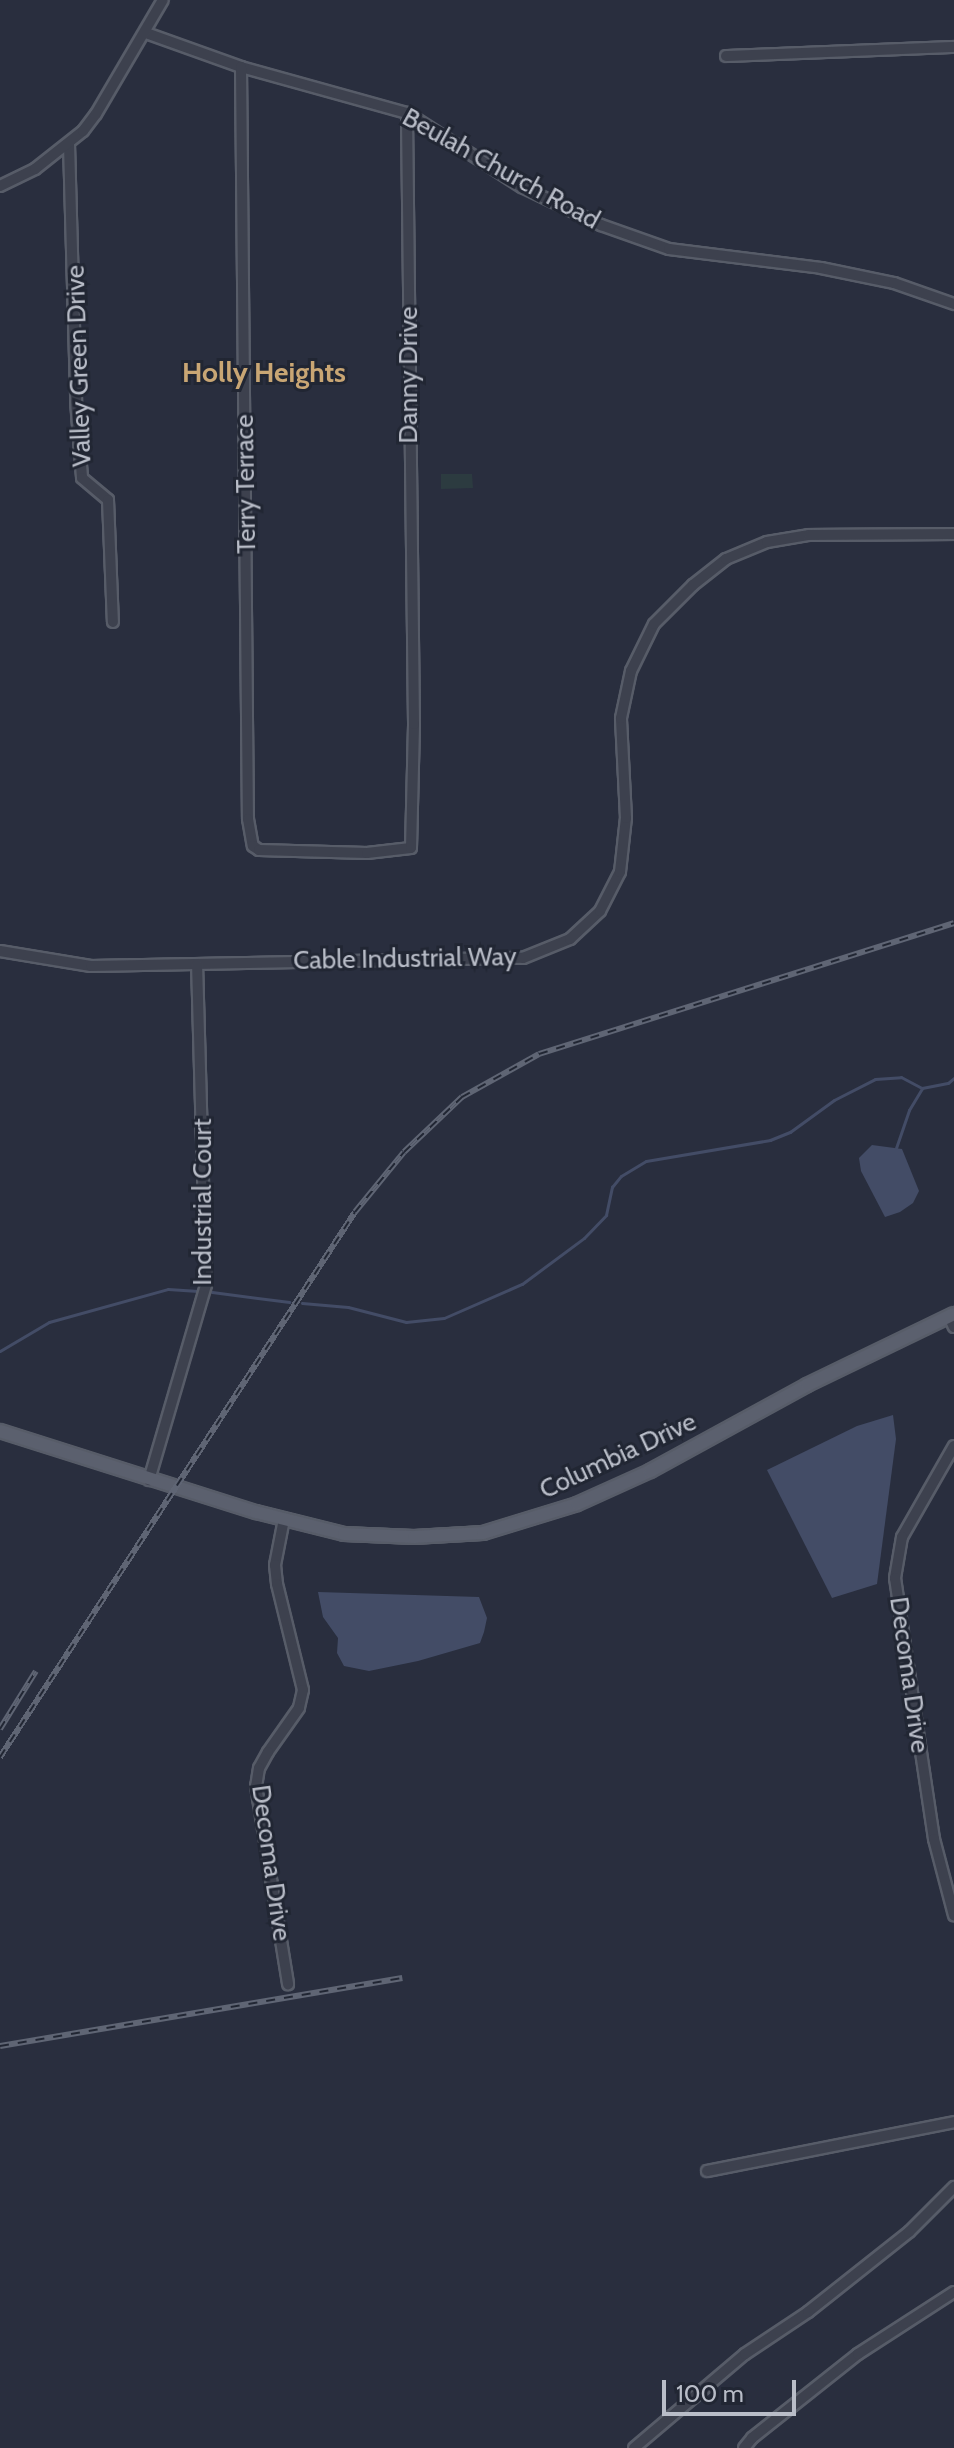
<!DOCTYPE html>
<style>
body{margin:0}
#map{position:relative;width:954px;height:2448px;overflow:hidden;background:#292e3e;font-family:Cabin,sans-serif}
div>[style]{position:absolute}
.green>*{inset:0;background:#2c3b40}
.water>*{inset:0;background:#434c66}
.stream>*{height:3px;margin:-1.5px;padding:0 1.5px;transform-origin:1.5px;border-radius:1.5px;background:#434c66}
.roads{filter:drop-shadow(2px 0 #575c68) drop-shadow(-2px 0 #575c68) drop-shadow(0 2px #575c68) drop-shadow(0 -2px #575c68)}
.minor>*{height:10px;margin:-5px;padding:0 5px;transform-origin:5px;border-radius:5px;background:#3d414e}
.major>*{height:12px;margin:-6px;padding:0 6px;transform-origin:6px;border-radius:6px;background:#5b606e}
.rail>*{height:6px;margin-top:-3px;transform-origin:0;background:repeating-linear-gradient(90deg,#212633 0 9px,#5f6574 0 18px);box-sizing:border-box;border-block:2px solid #5f6574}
span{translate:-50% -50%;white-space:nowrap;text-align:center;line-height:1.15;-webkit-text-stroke:6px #212633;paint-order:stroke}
.street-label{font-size:26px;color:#b9bdc8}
.neighbourhood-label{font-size:28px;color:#c9a674;font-weight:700}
.scale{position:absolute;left:662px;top:2380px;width:134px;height:36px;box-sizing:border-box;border:4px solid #b9bdc8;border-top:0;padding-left:10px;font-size:24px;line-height:28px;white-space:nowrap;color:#b9bdc8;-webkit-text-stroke:6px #212633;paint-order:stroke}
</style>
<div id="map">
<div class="green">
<i style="clip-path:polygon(441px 474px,472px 474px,473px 488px,441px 489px)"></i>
</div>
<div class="water">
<i style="clip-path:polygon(872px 1145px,902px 1149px,919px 1191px,913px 1203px,900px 1212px,885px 1217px,861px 1171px,859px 1158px)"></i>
<i style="clip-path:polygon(893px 1415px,896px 1439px,877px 1584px,832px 1598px,767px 1470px,857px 1426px)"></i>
<i style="clip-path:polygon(318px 1592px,479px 1597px,487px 1618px,484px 1632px,480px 1643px,418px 1661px,369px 1671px,344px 1666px,337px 1653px,338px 1638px,323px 1617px)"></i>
</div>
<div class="stream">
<i style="left:896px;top:1148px;width:40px;rotate:-71.1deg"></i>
<i style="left:909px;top:1110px;width:26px;rotate:-59deg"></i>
<i style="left:212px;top:1292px;width:78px;rotate:7.4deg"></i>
<i style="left:302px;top:1303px;width:46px;rotate:5deg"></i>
<i style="left:348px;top:1307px;width:60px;rotate:14.5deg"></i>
<i style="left:406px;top:1322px;width:38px;rotate:-6deg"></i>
<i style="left:444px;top:1318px;width:85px;rotate:-23.6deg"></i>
<i style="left:522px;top:1284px;width:77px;rotate:-36.6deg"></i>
<i style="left:584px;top:1238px;width:32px;rotate:-46deg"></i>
<i style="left:606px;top:1215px;width:29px;rotate:-78deg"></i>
<i style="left:612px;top:1187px;width:14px;rotate:-51deg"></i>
<i style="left:621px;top:1176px;width:29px;rotate:-31deg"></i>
<i style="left:646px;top:1161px;width:126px;rotate:-9.6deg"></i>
<i style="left:770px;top:1140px;width:22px;rotate:-22deg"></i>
<i style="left:790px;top:1132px;width:54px;rotate:-36deg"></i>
<i style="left:834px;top:1100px;width:46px;rotate:-27.1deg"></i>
<i style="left:875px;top:1079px;width:26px;rotate:-4deg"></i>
<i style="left:901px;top:1077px;width:24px;rotate:28deg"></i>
<i style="left:922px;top:1088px;width:26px;rotate:-11deg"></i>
<i style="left:948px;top:1083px;width:8px;rotate:-40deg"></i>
<i style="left:0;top:1351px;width:57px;rotate:-30.6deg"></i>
<i style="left:49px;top:1322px;width:123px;rotate:-15.5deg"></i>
<i style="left:168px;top:1289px;width:30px;rotate:4deg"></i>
</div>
<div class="roads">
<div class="minor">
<i style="left:146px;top:33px;width:101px;rotate:19.7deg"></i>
<i style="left:241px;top:67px;width:172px;rotate:15.5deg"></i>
<i style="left:407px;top:113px;width:137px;rotate:32.8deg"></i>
<i style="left:522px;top:187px;width:88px;rotate:25.7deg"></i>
<i style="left:601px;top:225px;width:72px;rotate:19.4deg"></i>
<i style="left:669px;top:249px;width:153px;rotate:7.1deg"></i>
<i style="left:821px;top:268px;width:75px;rotate:11.6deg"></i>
<i style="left:894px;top:283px;width:64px;rotate:19.3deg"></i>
<i style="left:726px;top:56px;width:228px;rotate:-2.3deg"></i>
<i style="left:241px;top:67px;width:752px;rotate:89.47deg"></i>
<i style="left:248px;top:819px;width:27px;rotate:80deg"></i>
<i style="left:253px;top:846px;width:7px;rotate:34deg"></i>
<i style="left:259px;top:850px;width:108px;rotate:1.6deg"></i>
<i style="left:367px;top:853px;width:44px;rotate:-6.5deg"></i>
<i style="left:411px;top:848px;width:124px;rotate:-88.6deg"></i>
<i style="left:414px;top:724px;width:611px;rotate:-90.66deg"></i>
<i style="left:69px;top:144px;width:257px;rotate:88.4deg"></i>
<i style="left:76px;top:401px;width:77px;rotate:85.5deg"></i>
<i style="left:82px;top:478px;width:34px;rotate:40deg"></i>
<i style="left:108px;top:500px;width:122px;rotate:87.7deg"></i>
<i style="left:0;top:186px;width:39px;rotate:-26deg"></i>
<i style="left:35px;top:169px;width:61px;rotate:-38.4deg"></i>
<i style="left:83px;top:131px;width:21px;rotate:-53deg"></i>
<i style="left:96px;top:114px;width:132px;rotate:-59.6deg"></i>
<i style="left:0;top:951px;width:92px;rotate:9.4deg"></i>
<i style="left:91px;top:966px;width:432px;rotate:-1.1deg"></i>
<i style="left:523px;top:958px;width:51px;rotate:-22deg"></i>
<i style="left:570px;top:939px;width:41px;rotate:-43deg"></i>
<i style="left:600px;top:911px;width:44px;rotate:-62.9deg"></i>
<i style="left:620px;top:872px;width:54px;rotate:-83.7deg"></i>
<i style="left:626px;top:818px;width:100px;rotate:-92.9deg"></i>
<i style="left:621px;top:718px;width:48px;rotate:-78deg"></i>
<i style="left:631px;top:671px;width:52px;rotate:-63.9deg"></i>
<i style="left:654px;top:624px;width:55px;rotate:-45deg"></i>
<i style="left:693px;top:585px;width:42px;rotate:-38.2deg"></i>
<i style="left:726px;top:559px;width:44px;rotate:-22.5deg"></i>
<i style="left:767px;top:542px;width:43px;rotate:-9.5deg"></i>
<i style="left:809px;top:535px;width:145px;rotate:-0.4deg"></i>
<i style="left:949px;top:1316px;width:12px;rotate:66deg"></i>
<i style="left:954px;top:1446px;width:105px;rotate:119.7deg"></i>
<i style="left:902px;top:1537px;width:42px;rotate:99.7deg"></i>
<i style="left:895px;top:1578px;width:264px;rotate:81.5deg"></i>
<i style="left:934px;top:1839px;width:79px;rotate:75.3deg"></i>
<i style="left:149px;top:1480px;width:203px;rotate:-73.7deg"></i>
<i style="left:206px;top:1285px;width:321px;rotate:-91.6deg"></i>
<i style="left:284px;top:1519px;width:47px;rotate:101.1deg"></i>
<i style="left:275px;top:1565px;width:19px;rotate:84deg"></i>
<i style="left:277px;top:1584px;width:109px;rotate:76.2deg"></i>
<i style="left:303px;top:1690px;width:18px;rotate:103deg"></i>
<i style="left:299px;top:1708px;width:54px;rotate:125.2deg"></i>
<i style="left:268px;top:1752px;width:18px;rotate:119deg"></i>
<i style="left:259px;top:1768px;width:18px;rotate:99deg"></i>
<i style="left:256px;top:1786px;width:201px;rotate:80.8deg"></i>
<i style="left:707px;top:2171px;width:252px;rotate:-11.2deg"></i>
<i style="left:634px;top:2448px;width:145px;rotate:-40.3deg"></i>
<i style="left:745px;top:2354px;width:76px;rotate:-33.7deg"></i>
<i style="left:808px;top:2312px;width:129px;rotate:-38.4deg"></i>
<i style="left:909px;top:2232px;width:64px;rotate:-45deg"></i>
<i style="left:744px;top:2448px;width:13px;rotate:-51deg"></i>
<i style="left:752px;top:2438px;width:135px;rotate:-38.4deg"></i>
<i style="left:858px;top:2354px;width:114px;rotate:-32.9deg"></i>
</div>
<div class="major">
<i style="left:0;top:1431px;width:269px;rotate:17.6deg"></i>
<i style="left:256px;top:1512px;width:91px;rotate:14deg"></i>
<i style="left:344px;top:1534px;width:70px;rotate:2.5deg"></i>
<i style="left:414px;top:1537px;width:69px;rotate:-3.3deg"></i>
<i style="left:483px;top:1533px;width:98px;rotate:-17.1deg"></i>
<i style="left:577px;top:1504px;width:80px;rotate:-24.3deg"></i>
<i style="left:650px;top:1471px;width:179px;rotate:-28.7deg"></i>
<i style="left:807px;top:1385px;width:163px;rotate:-25.8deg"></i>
</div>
</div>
<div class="rail">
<i style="left:0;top:1729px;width:68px;rotate:-58.2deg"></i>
<i style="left:0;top:1757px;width:650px;rotate:-56.92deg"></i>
<i style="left:355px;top:1212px;width:77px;rotate:-50.8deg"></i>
<i style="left:404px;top:1152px;width:80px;rotate:-43.5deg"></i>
<i style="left:462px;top:1097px;width:88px;rotate:-29.2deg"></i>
<i style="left:539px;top:1054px;width:435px;rotate:-17.5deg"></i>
<i style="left:0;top:2046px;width:408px;rotate:-9.6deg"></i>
</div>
<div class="street-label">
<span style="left:501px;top:169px;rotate:29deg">Beulah Church Road</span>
<span style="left:79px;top:366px;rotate:-92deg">Valley Green Drive</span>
<span style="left:409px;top:375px;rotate:-90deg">Danny Drive</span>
<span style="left:246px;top:484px;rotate:-91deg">Terry Terrace</span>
<span style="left:405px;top:959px;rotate:-1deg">Cable Industrial Way</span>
<span style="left:203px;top:1202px;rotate:-90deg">Industrial Court</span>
<span style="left:618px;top:1456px;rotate:-25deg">Columbia Drive</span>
<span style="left:909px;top:1675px;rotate:82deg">Decoma Drive</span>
<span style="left:271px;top:1863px;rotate:82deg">Decoma Drive</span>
</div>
<div class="neighbourhood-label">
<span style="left:264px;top:372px">Holly Heights</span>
</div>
<div class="scale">100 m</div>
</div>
